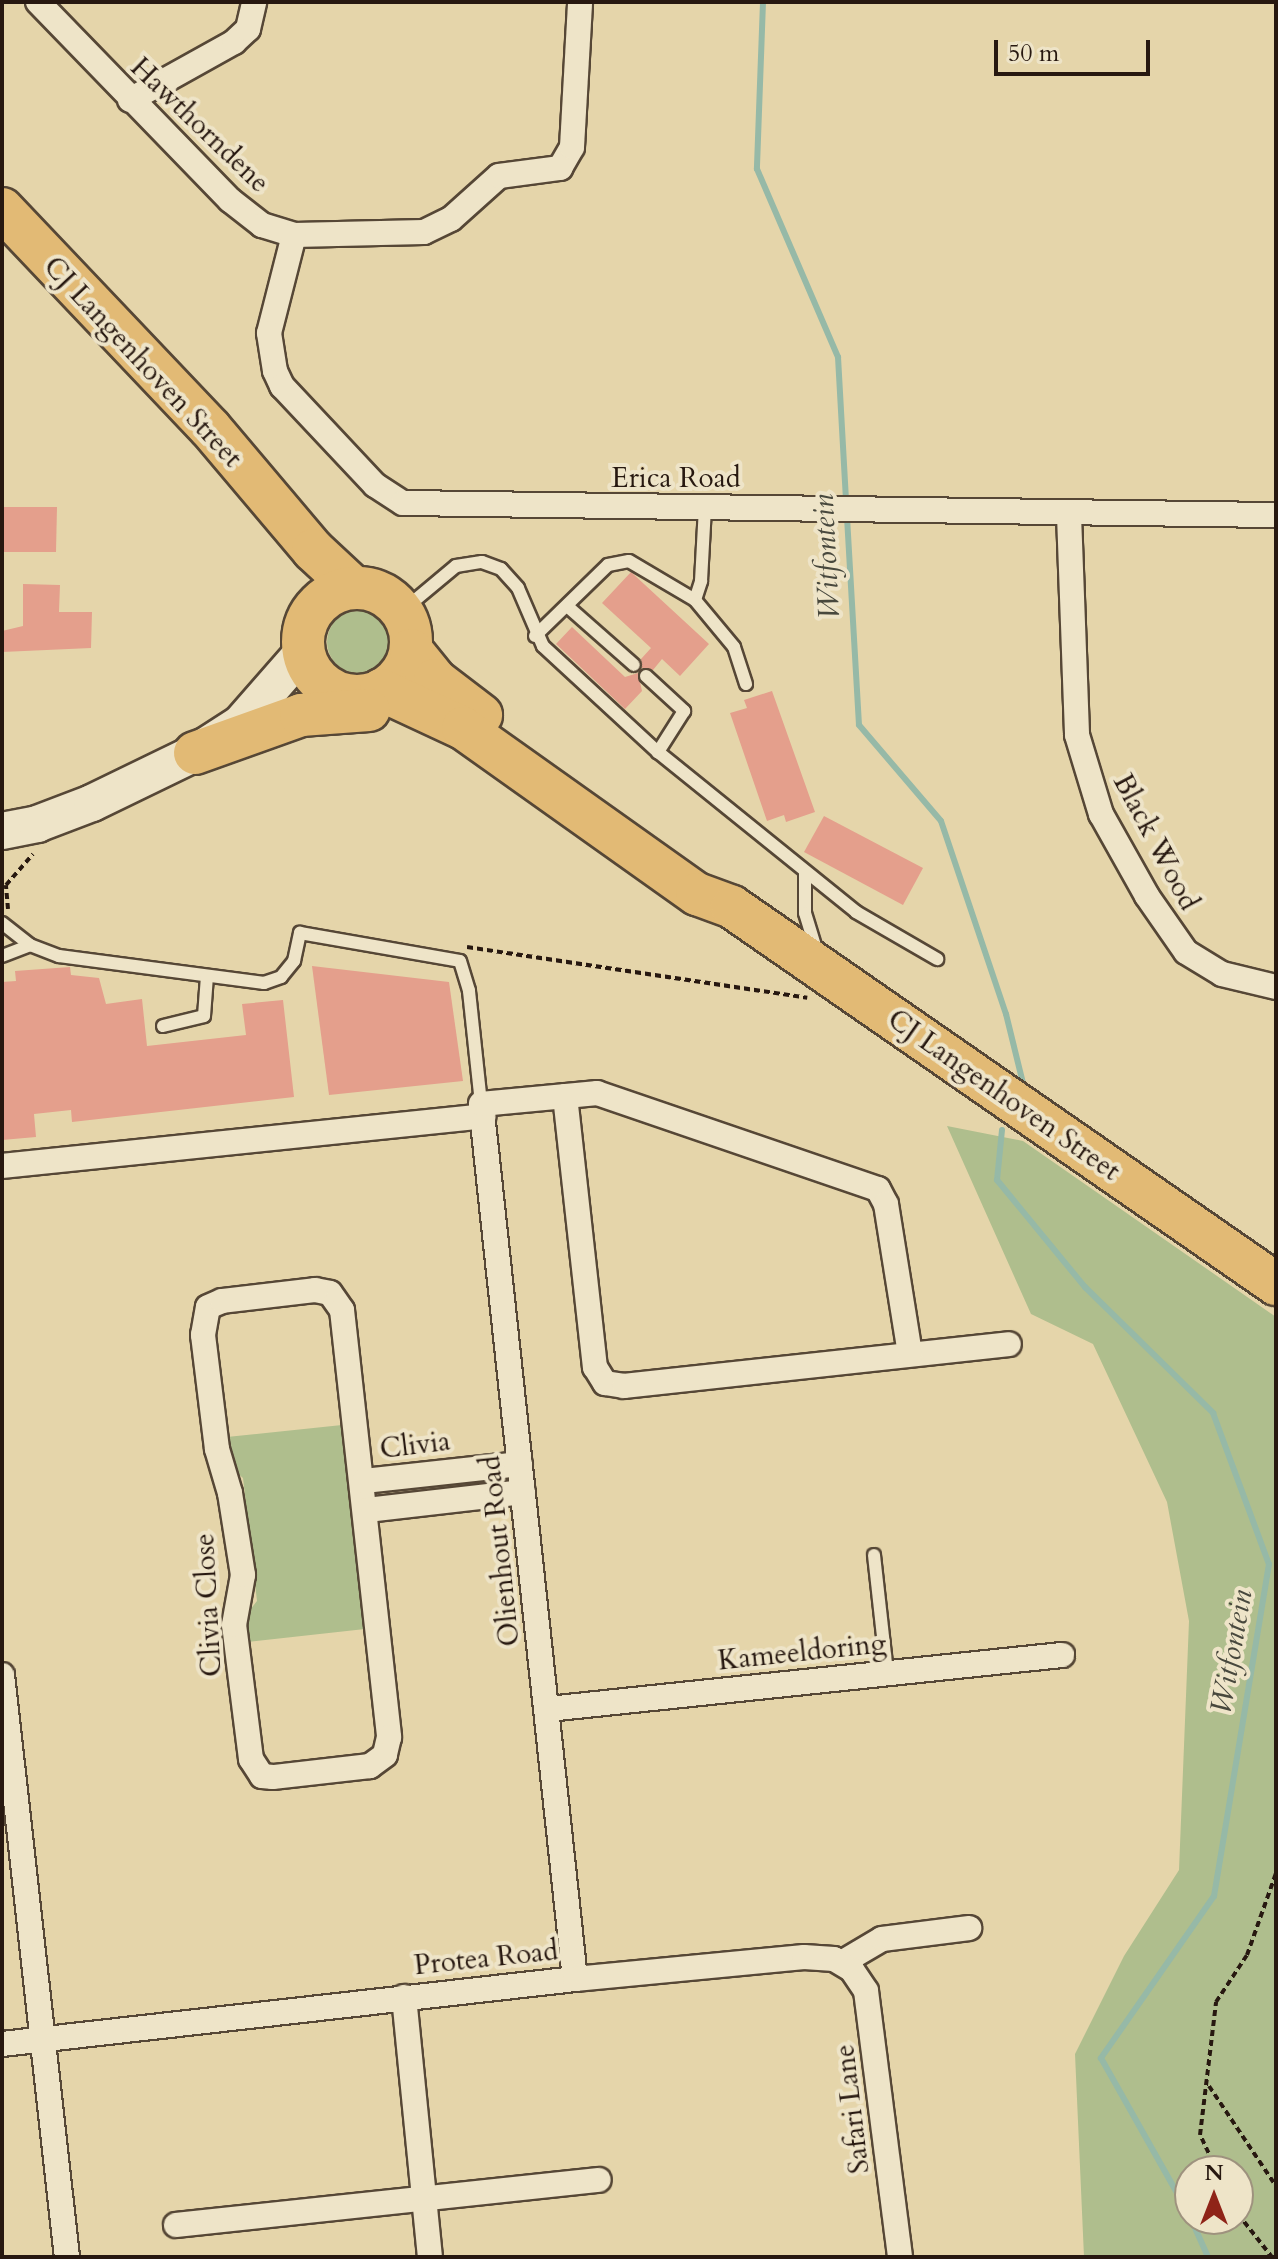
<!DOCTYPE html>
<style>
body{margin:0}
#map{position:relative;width:1278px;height:2259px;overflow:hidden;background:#e5d5aa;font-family:Cardo,serif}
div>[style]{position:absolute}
.green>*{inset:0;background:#afbe8d}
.round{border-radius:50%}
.stream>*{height:6px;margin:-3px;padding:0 3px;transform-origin:3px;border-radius:3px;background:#96b9a7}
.building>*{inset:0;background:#e49f8c}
.path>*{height:4px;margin-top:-2px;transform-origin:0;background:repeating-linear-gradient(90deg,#271810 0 6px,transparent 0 10px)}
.roads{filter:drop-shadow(2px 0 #564736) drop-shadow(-2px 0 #564736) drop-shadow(0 2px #564736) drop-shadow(0 -2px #564736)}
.service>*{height:12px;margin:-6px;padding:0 6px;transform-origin:6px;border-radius:6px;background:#eee4c8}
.minor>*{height:24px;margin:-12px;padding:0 12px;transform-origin:12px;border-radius:12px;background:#eee4c8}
.secondary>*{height:36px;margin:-18px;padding:0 18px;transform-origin:18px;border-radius:18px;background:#eee4c8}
.trunk>*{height:42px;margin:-21px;padding:0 21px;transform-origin:21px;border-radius:21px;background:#e2ba75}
.trunk>.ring{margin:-21px;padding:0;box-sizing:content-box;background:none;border:42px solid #e2ba75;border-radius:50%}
span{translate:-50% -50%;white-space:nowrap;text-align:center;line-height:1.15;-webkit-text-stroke:8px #eee4c8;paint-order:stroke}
.street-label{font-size:28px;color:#271810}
.water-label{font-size:30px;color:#48483d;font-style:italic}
.frame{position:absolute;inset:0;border:4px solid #271810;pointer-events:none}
.north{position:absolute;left:1174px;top:2155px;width:80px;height:80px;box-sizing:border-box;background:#eee4c8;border:2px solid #9e927e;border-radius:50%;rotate:0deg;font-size:22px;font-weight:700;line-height:32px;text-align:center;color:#271810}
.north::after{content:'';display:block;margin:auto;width:28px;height:36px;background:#8f2418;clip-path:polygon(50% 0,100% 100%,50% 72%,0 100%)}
.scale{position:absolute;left:994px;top:40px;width:156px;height:36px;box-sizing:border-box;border:4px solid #271810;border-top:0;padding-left:10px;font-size:24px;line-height:28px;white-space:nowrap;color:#271810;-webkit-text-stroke:6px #eee4c8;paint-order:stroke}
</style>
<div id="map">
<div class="green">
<i class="round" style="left:327px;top:611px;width:62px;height:62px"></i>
<i style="clip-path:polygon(evenodd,947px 1126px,1023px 1141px,1276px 1317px,1276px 2257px,1084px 2257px,1075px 2054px,1124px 1956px,1179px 1870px,1189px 1621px,1167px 1502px,1093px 1344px,1031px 1314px,947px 1126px,1190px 2171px,1238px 2171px,1238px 2219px,1190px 2219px,1190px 2171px)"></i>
<i style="clip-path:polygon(342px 1425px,365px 1629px,248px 1642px,246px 1615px,257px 1601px,243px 1478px,229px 1466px,227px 1437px)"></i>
</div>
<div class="stream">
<i style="left:763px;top:2px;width:167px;rotate:92.1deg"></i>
<i style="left:757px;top:169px;width:205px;rotate:66.7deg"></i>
<i style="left:838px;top:357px;width:145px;rotate:86.8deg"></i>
<i style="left:847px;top:517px;width:208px;rotate:86.7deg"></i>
<i style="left:859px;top:725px;width:126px;rotate:49.5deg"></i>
<i style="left:941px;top:821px;width:204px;rotate:71.4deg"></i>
<i style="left:1006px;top:1014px;width:71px;rotate:76.2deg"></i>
<i style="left:1002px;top:1130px;width:50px;rotate:95.7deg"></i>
<i style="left:997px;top:1180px;width:139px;rotate:50.6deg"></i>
<i style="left:1085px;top:1287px;width:180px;rotate:44.5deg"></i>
<i style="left:1213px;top:1413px;width:161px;rotate:69.7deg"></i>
<i style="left:1269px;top:1564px;width:337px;rotate:99.4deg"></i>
<i style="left:1214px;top:1896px;width:198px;rotate:124.9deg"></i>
<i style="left:1101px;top:2058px;width:181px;rotate:60.6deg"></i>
<i style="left:1191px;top:2219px;width:42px;rotate:65.9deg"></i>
</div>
<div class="building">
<i style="clip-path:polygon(4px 507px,57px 507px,56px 552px,4px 552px)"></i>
<i style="clip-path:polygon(631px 572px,709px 644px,680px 676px,662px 659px,653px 670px,642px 668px,641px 659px,651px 648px,602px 603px)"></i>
<i style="clip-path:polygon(23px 584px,60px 585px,59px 612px,92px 612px,91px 648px,2px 652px,2px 631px,23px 626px)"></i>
<i style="clip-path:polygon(572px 627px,625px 677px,638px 673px,642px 691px,625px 709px,556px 644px)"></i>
<i style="clip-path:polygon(772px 691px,815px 812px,786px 822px,784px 815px,767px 821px,730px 713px,747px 708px,744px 700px)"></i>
<i style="clip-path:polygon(824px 816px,923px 868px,903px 905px,804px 852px)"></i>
<i style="clip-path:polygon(312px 966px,449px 982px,463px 1081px,329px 1095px)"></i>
<i style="clip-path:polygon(70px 967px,71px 975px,99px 978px,106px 1004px,142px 999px,147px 1046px,246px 1035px,242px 1004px,283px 1000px,294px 1097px,72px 1122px,71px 1110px,34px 1114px,36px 1137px,2px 1140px,2px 982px,16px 981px,15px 971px)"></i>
</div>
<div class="path">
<i style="left:8px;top:909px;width:24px;rotate:-95deg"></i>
<i style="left:6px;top:885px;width:41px;rotate:-48.9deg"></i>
<i style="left:467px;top:947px;width:344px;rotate:8.5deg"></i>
<i style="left:1209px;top:2086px;width:120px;rotate:56.2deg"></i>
<i style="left:1217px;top:2171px;width:40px;rotate:-115deg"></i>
<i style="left:1200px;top:2135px;width:134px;rotate:-83.1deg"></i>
<i style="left:1216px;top:2002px;width:56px;rotate:-56.6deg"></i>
<i style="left:1247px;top:1955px;width:87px;rotate:-70.5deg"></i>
<i style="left:1238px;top:2214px;width:55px;rotate:51.7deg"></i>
</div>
<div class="roads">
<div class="service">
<i style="left:695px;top:600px;width:20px;rotate:-72deg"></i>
<i style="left:701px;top:581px;width:74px;rotate:-86.9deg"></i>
<i style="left:567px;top:606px;width:89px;rotate:41.4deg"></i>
<i style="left:402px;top:611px;width:70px;rotate:-39.8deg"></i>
<i style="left:456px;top:566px;width:26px;rotate:-9deg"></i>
<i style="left:482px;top:562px;width:20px;rotate:20deg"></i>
<i style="left:501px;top:569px;width:25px;rotate:48deg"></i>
<i style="left:518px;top:588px;width:63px;rotate:66.7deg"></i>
<i style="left:543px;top:646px;width:156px;rotate:42.7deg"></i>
<i style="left:658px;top:752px;width:255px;rotate:38.9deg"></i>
<i style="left:856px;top:912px;width:94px;rotate:30.1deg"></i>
<i style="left:535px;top:636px;width:102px;rotate:-44.2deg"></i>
<i style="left:608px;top:565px;width:21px;rotate:-11deg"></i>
<i style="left:629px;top:561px;width:77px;rotate:30.6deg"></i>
<i style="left:695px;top:600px;width:61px;rotate:50.3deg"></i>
<i style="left:734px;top:647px;width:39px;rotate:72deg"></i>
<i style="left:646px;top:676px;width:52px;rotate:42.6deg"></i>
<i style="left:684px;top:711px;width:49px;rotate:122.4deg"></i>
<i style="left:805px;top:872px;width:41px;rotate:90deg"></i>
<i style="left:805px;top:913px;width:34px;rotate:73deg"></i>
<i style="left:2px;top:923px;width:36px;rotate:38deg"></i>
<i style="left:30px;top:945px;width:31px;rotate:21deg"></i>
<i style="left:59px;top:956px;width:207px;rotate:7.5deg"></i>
<i style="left:264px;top:983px;width:18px;rotate:-19deg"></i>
<i style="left:281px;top:977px;width:21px;rotate:-51deg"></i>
<i style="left:294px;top:961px;width:29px;rotate:-78deg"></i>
<i style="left:300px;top:933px;width:162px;rotate:9.9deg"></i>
<i style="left:460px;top:961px;width:31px;rotate:73deg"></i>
<i style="left:469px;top:991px;width:114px;rotate:83.9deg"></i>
<i style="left:2px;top:956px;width:30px;rotate:-21deg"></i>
<i style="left:163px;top:1026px;width:42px;rotate:-13.7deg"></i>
<i style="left:204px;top:1016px;width:40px;rotate:-85.7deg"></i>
<i style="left:874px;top:1555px;width:119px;rotate:83.7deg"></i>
</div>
<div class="minor">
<i style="left:38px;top:2px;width:276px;rotate:45.9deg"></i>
<i style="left:230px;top:200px;width:41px;rotate:38deg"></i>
<i style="left:262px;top:225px;width:34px;rotate:17deg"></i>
<i style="left:294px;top:235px;width:130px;rotate:-1.3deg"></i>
<i style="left:424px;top:232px;width:30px;rotate:-26deg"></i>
<i style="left:451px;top:219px;width:64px;rotate:-41.9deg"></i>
<i style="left:499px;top:176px;width:62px;rotate:-7.5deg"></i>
<i style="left:560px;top:168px;width:24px;rotate:-60deg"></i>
<i style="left:572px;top:147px;width:145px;rotate:-86.8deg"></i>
<i style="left:130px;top:100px;width:119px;rotate:-29.1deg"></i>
<i style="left:234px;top:42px;width:19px;rotate:-43deg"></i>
<i style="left:248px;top:29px;width:28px;rotate:-77deg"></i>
<i style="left:294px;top:235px;width:101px;rotate:104.3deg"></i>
<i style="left:269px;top:333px;width:38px;rotate:81deg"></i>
<i style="left:275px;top:371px;width:17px;rotate:65deg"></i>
<i style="left:282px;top:386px;width:136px;rotate:46.8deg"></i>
<i style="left:375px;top:485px;width:33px;rotate:33deg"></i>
<i style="left:403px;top:503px;width:873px;rotate:0.79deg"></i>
<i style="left:1069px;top:515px;width:220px;rotate:87.9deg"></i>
<i style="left:1077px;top:735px;width:83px;rotate:73.1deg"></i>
<i style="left:1101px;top:814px;width:94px;rotate:60.7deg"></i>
<i style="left:1147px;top:896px;width:68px;rotate:55.1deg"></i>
<i style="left:1186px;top:952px;width:42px;rotate:31.4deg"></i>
<i style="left:1222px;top:974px;width:56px;rotate:13.5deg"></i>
<i style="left:565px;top:1096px;width:273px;rotate:83.7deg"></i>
<i style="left:595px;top:1367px;width:19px;rotate:58deg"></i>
<i style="left:605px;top:1383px;width:19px;rotate:9deg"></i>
<i style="left:624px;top:1386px;width:387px;rotate:-6.2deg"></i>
<i style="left:2px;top:1166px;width:484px;rotate:-5.9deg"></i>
<i style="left:315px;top:1290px;width:15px;rotate:11deg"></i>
<i style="left:330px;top:1293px;width:21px;rotate:55deg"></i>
<i style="left:342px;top:1310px;width:430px;rotate:83.7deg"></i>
<i style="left:389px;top:1737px;width:18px;rotate:103deg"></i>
<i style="left:385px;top:1755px;width:19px;rotate:144deg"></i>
<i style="left:370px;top:1766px;width:98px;rotate:173.5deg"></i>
<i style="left:273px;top:1777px;width:11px;rotate:-175deg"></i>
<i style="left:262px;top:1776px;width:20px;rotate:-123deg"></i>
<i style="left:251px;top:1759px;width:135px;rotate:-97.2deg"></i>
<i style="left:234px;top:1625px;width:51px;rotate:-79.8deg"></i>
<i style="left:243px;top:1575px;width:83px;rotate:-99deg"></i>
<i style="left:230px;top:1493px;width:46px;rotate:-106.5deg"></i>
<i style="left:217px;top:1449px;width:115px;rotate:-97deg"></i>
<i style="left:203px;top:1335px;width:28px;rotate:-80deg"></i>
<i style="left:208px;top:1307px;width:15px;rotate:-23deg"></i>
<i style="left:222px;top:1301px;width:94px;rotate:-6.7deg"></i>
<i style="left:364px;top:1481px;width:157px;rotate:-6.2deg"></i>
<i style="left:367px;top:1510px;width:157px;rotate:-6.6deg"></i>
<i style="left:2px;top:1675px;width:586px;rotate:83.63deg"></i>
<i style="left:548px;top:1709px;width:517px;rotate:-6deg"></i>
<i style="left:843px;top:1962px;width:45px;rotate:-30.5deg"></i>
<i style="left:882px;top:1939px;width:88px;rotate:-7.2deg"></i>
<i style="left:575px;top:1979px;width:880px;rotate:-96.13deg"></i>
<i style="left:481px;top:1104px;width:117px;rotate:-5.4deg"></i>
<i style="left:597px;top:1093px;width:297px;rotate:18.9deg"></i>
<i style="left:878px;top:1189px;width:17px;rotate:62deg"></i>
<i style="left:886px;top:1204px;width:152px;rotate:80.9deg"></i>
<i style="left:404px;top:1997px;width:261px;rotate:84.3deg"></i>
<i style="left:2px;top:2044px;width:577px;rotate:-6.47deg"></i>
<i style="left:575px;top:1979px;width:230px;rotate:-5.5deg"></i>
<i style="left:804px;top:1957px;width:30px;rotate:4deg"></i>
<i style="left:834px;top:1959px;width:21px;rotate:31deg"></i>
<i style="left:852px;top:1970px;width:25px;rotate:56deg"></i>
<i style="left:866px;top:1991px;width:268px;rotate:82.7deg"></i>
<i style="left:176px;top:2225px;width:425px;rotate:-6.1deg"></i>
</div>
<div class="secondary">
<i style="left:2px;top:831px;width:36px;rotate:-11deg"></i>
<i style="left:37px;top:824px;width:59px;rotate:-20.9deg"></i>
<i style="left:92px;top:803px;width:114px;rotate:-25.9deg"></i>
<i style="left:195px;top:753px;width:54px;rotate:-32.8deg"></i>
<i style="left:240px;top:724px;width:97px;rotate:-48.8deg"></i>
</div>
<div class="trunk">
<i style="left:2px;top:209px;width:302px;rotate:46.5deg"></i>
<i style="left:210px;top:428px;width:160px;rotate:49.8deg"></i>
<i style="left:313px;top:550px;width:56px;rotate:42.8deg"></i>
<i class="ring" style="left:303px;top:588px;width:66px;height:66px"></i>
<i style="left:411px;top:650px;width:38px;rotate:51deg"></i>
<i style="left:435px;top:680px;width:58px;rotate:37.3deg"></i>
<i style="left:381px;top:690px;width:90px;rotate:24.9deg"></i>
<i style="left:463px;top:728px;width:287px;rotate:35.4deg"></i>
<i style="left:697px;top:894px;width:37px;rotate:20deg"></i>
<i style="left:732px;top:907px;width:662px;rotate:34.72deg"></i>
<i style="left:195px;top:753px;width:113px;rotate:-19.7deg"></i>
<i style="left:301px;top:715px;width:68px;rotate:-4.2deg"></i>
</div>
</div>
<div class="street-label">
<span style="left:200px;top:125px;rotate:44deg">Hawthorndene</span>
<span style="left:143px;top:362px;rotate:47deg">CJ Langenhoven Street</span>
<span style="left:676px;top:478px">Erica Road</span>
<span style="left:1156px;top:842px;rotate:62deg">Black Wood</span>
<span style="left:1004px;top:1095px;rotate:35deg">CJ Langenhoven Street</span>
<span style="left:415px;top:1445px;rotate:-7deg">Clivia</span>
<span style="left:500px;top:1551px;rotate:-96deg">Olienhout Road</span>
<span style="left:208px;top:1605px;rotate:-93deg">Clivia Close</span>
<span style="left:802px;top:1652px;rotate:-6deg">Kameeldoring</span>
<span style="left:486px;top:1958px;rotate:-6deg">Protea Road</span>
<span style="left:852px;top:2109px;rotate:-97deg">Safari Lane</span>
</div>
<div class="water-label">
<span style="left:827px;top:557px;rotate:-93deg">Witfontein</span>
<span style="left:1232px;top:1652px;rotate:-80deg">Witfontein</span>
</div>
<div class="frame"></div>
<div class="north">N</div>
<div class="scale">50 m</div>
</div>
